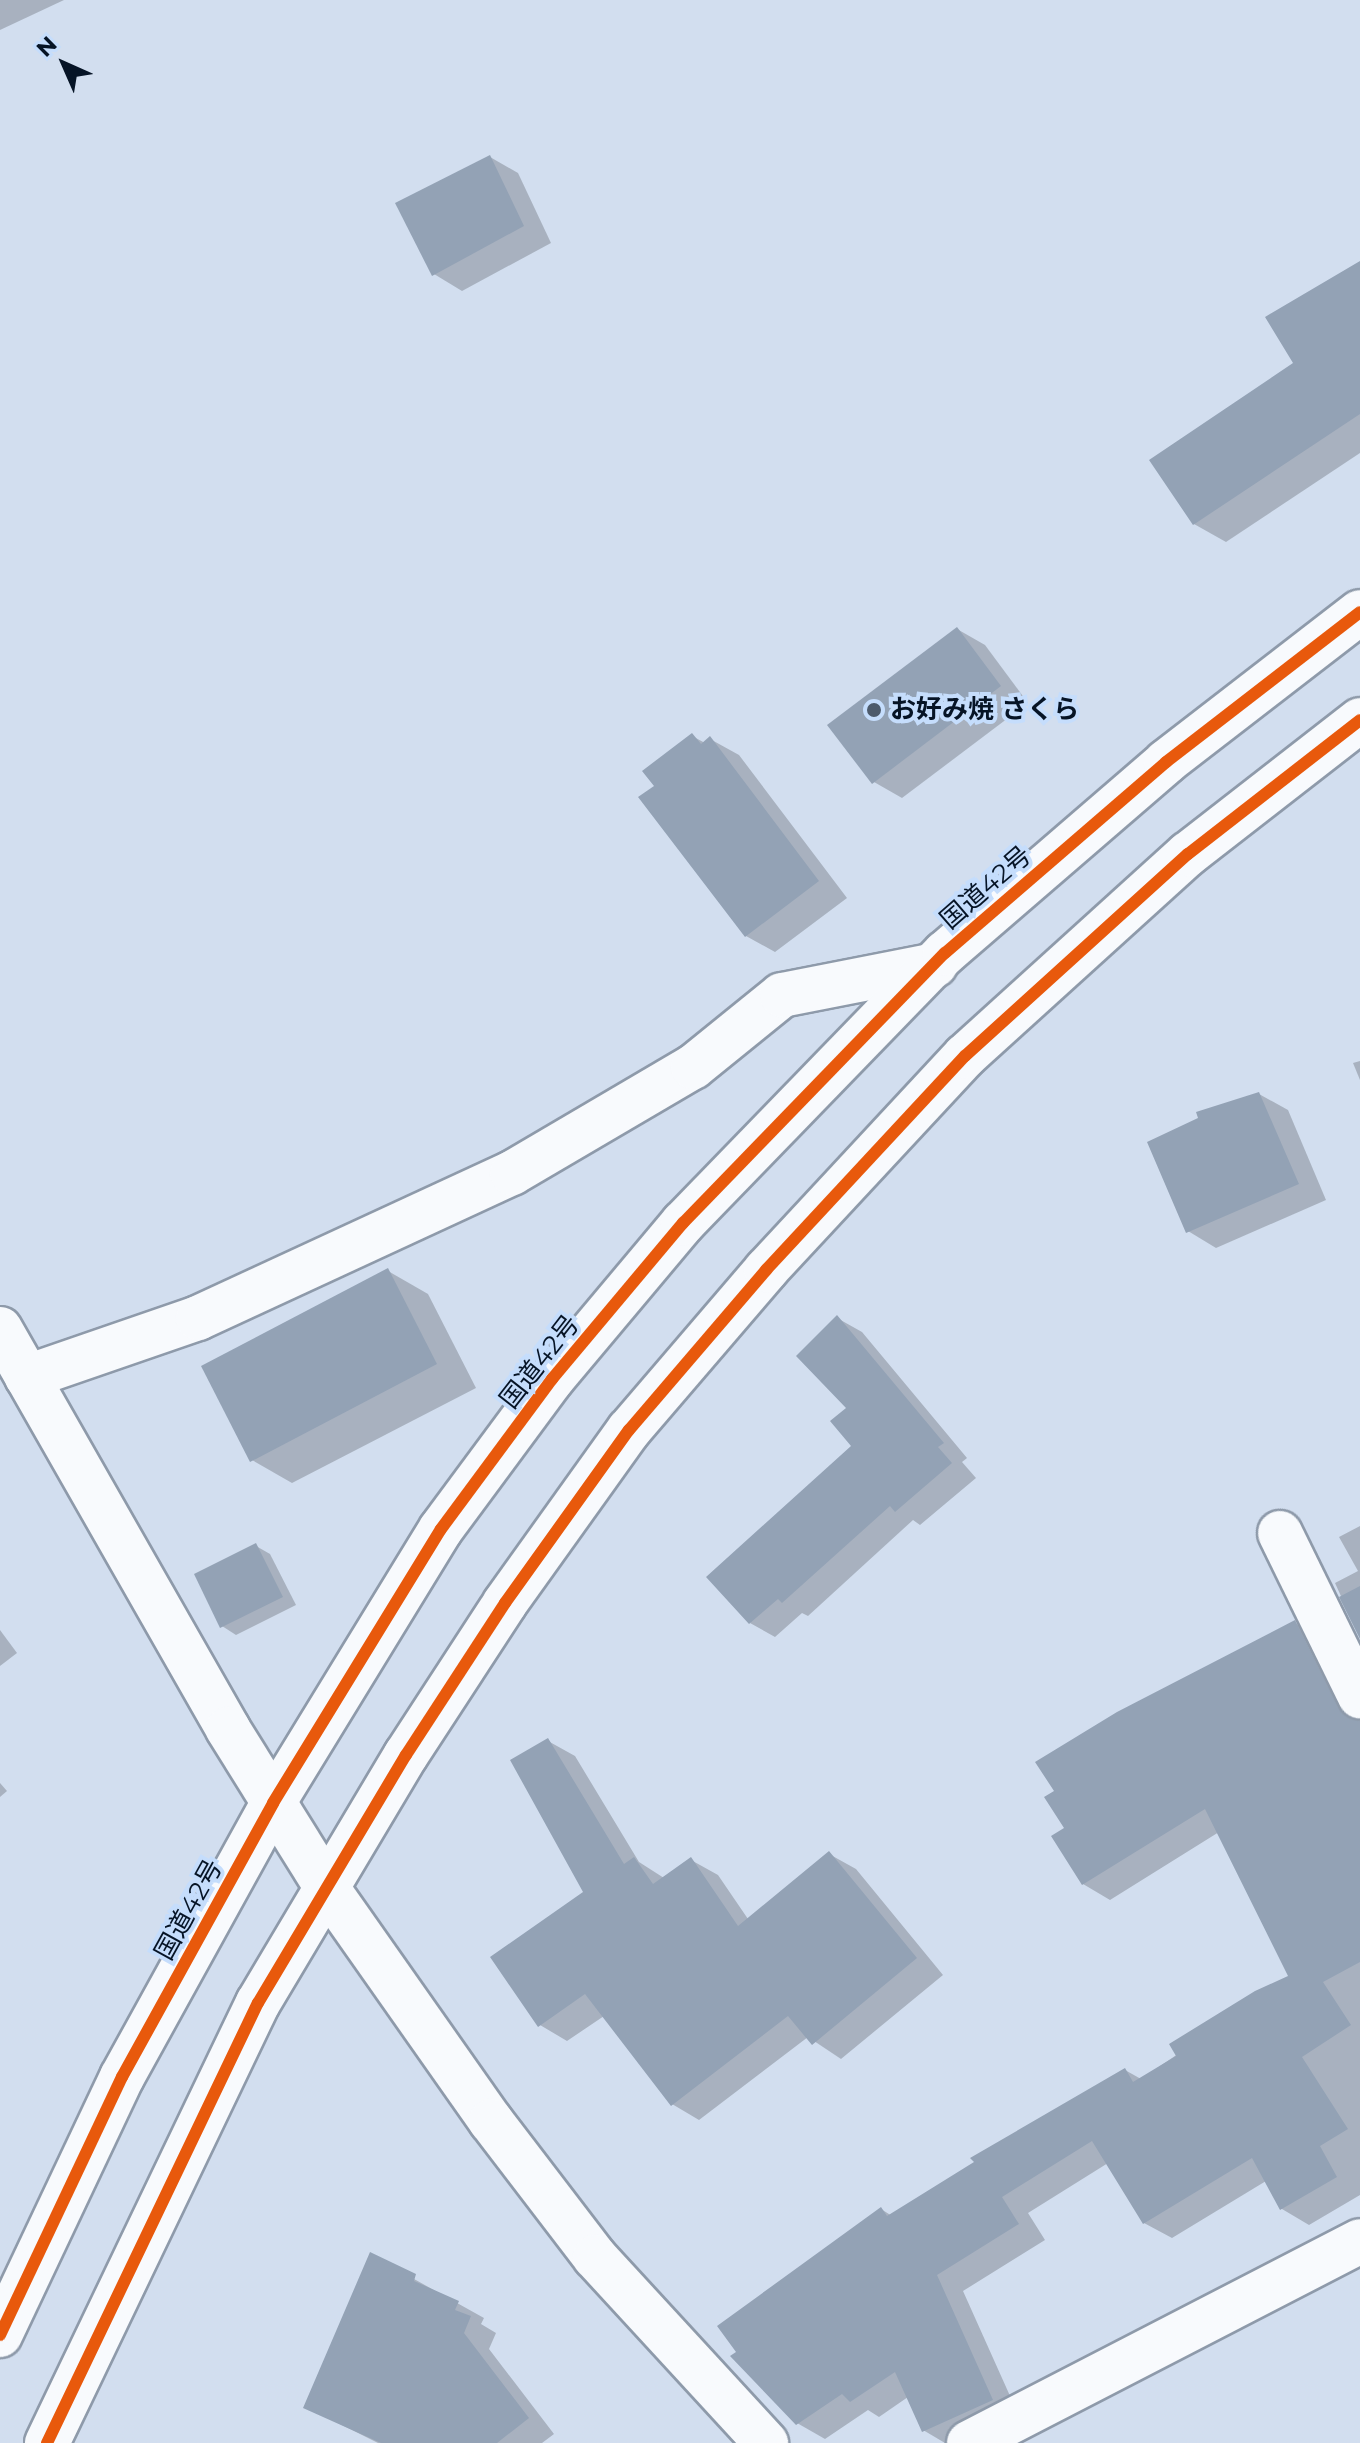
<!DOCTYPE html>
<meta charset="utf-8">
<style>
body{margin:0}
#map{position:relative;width:1360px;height:2443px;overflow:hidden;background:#d2deef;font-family:Montserrat,"Noto Sans JP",sans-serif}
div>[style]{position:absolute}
.shadow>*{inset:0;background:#0003}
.building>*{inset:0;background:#93a2b5}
.roads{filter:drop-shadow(2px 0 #8e9aaa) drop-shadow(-2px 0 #8e9aaa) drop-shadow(0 2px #8e9aaa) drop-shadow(0 -2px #8e9aaa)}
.minor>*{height:44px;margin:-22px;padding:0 22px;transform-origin:22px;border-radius:22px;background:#f8fafd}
.highway>*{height:44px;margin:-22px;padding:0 22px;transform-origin:22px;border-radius:22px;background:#f8fafd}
.cycleway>*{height:12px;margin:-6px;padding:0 6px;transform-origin:6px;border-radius:6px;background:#e8590c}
.dots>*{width:22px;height:22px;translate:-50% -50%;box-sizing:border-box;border:4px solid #c5ddfc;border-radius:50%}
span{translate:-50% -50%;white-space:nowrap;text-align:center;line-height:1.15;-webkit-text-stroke:8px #c5ddfc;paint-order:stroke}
.poi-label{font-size:26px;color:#061426;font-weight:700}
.left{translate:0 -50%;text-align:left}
.street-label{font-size:26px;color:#061426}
.north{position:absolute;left:24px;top:24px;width:80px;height:80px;-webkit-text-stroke:6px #c5ddfc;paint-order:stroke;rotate:315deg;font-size:22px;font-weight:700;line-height:32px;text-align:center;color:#061426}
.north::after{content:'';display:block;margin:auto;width:28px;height:36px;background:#061426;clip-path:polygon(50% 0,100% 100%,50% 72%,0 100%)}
</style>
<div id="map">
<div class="shadow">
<i style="clip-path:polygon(0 0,64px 0,0 30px)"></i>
<i style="clip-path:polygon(490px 157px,518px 173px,551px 243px,462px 291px,434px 274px)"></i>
<i style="clip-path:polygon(1360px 263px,1360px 453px,1226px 542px,1194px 524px)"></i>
<i style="clip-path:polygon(957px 629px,985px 645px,1028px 703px,902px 798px,874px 782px)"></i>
<i style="clip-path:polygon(692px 736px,705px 743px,710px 739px,739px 755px,847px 898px,775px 952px,746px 936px,657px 787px)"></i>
<i style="clip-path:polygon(1360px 1061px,1360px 1080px,1353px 1063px)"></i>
<i style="clip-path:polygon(1259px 1094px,1288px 1110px,1326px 1200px,1216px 1248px,1188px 1231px)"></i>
<i style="clip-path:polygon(388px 1271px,428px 1294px,476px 1388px,292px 1483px,252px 1460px)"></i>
<i style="clip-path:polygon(837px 1318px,862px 1332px,967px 1458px,962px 1462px,976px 1478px,920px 1525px,913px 1520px,808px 1616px,802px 1613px,775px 1637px,750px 1623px,853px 1446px)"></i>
<i style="clip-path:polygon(1360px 1526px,1360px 1638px,1335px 1583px,1358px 1571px,1339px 1537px)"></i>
<i style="clip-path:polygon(256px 1546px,270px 1554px,296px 1605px,236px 1635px,222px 1626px)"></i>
<i style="clip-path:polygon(1295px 1623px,1322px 1638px,1360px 1715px,1360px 2195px,1309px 2225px,1282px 2209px,1266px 2181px,1172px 2238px,1144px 2223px,1108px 2163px,1028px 2213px,1045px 2240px,963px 2291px,1019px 2416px,958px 2443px,945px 2443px,923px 2430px,908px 2397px,879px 2417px,868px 2410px,825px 2439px,797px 2423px,881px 2209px,892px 2216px,1125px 2070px,1141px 2079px,1290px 1978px,1219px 1832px,1110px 1900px,1083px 1884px,1067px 1828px)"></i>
<i style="clip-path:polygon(0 1630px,17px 1653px,0 1666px)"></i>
<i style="clip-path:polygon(548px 1741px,575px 1756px,639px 1862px,664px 1878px,691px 1860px,718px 1875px,748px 1919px,829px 1854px,856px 1869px,943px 1975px,841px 2059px,808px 2037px,699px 2120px,672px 2104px,604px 2016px,567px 2041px,540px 2025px,586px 1893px)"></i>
<i style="clip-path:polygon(0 1783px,7px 1791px,0 1797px)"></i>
<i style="clip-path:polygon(371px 2255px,484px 2318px,481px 2324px,496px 2333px,489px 2349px,554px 2434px,542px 2443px,378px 2443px,306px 2407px)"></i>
</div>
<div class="building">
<i style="clip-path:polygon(490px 155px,524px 226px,432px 276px,395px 203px)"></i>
<i style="clip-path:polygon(1360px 261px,1360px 414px,1193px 525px,1149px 460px,1293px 363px,1265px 317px)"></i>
<i style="clip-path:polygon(957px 627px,1001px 686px,872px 784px,827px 725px)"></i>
<i style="clip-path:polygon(692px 733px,701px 744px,710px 736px,819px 881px,745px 937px,638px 797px,654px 786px,642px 771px)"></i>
<i style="clip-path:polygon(1259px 1092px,1299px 1184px,1186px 1233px,1147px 1142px,1198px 1118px,1196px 1112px)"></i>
<i style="clip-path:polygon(388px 1268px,437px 1364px,250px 1462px,201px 1366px)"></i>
<i style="clip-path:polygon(837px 1315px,944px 1443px,938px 1447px,952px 1463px,895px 1512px,890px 1506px,782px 1603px,778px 1599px,749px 1624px,706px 1577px,851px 1446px,830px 1421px,846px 1408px,796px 1356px)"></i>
<i style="clip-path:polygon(256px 1543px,283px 1597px,220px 1628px,194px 1574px)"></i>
<i style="clip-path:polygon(1360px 1586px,1360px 1639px,1339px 1597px)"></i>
<i style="clip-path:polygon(1295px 1620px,1338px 1707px,1360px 1721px,1360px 1962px,1323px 1982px,1351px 2025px,1302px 2057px,1348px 2129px,1320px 2146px,1337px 2177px,1280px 2210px,1252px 2158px,1143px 2224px,1092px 2141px,1002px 2197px,1019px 2224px,937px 2275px,993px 2400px,922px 2432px,895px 2372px,850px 2402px,842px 2394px,796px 2425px,730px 2356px,736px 2352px,717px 2326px,881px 2207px,887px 2216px,974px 2162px,970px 2158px,1125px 2068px,1133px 2082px,1176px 2056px,1169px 2044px,1255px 1991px,1288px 1976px,1205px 1809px,1082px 1885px,1051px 1836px,1064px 1828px,1044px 1797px,1054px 1791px,1035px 1762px,1117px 1712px)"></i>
<i style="clip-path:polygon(548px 1738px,624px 1864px,634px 1857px,653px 1884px,691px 1857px,738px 1926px,829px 1851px,917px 1958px,812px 2045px,788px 2016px,671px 2106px,585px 1994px,538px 2027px,490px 1957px,583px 1892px,510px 1760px)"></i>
<i style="clip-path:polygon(370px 2252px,416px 2274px,414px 2281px,459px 2301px,455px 2310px,471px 2316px,464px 2333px,529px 2418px,497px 2443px,381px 2443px,303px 2408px)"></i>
</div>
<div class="roads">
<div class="minor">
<i style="left:0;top:1329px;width:460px;rotate:60.3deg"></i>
<i style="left:228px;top:1729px;width:187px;rotate:58.1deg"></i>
<i style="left:327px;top:1888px;width:285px;rotate:54.9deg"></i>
<i style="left:491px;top:2121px;width:171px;rotate:52.6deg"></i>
<i style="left:595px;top:2257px;width:253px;rotate:47.4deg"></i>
<i style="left:27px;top:1377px;width:181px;rotate:-19deg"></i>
<i style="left:198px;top:1318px;width:346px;rotate:-24.8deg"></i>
<i style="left:512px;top:1173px;width:210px;rotate:-30.4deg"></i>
<i style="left:693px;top:1067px;width:114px;rotate:-39deg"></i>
<i style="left:782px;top:995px;width:156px;rotate:-11.1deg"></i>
<i style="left:1280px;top:1533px;width:182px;rotate:63.9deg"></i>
<i style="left:969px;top:2443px;width:440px;rotate:-27.3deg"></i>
</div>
<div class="highway">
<i style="left:0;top:2335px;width:285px;rotate:-64.7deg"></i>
<i style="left:122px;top:2077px;width:313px;rotate:-61.1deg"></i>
<i style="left:273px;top:1803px;width:321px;rotate:-58.5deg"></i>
<i style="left:441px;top:1529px;width:187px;rotate:-53.5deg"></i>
<i style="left:552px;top:1379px;width:204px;rotate:-50deg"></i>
<i style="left:683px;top:1223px;width:376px;rotate:-45.9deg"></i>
<i style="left:945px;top:953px;width:292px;rotate:-40.8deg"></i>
<i style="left:1166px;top:762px;width:245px;rotate:-37.7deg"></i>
<i style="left:47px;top:2443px;width:488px;rotate:-64.4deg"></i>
<i style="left:258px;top:2003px;width:289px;rotate:-59.2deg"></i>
<i style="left:406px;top:1755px;width:181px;rotate:-56.9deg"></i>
<i style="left:505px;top:1603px;width:213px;rotate:-54.4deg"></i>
<i style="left:629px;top:1430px;width:211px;rotate:-49.4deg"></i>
<i style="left:766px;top:1270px;width:292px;rotate:-47.1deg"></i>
<i style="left:965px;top:1056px;width:301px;rotate:-42.2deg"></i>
<i style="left:1188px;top:854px;width:218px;rotate:-37.9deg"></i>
</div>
</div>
<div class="cycleway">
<i style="left:0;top:2335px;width:285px;rotate:-64.7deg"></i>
<i style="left:122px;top:2077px;width:313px;rotate:-61.1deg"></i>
<i style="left:273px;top:1803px;width:321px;rotate:-58.5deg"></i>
<i style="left:441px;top:1529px;width:187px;rotate:-53.5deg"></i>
<i style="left:552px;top:1379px;width:204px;rotate:-50deg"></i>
<i style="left:683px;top:1223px;width:376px;rotate:-45.9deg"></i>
<i style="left:945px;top:953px;width:292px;rotate:-40.8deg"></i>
<i style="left:1166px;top:762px;width:245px;rotate:-37.7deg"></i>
<i style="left:47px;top:2443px;width:488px;rotate:-64.4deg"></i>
<i style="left:258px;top:2003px;width:289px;rotate:-59.2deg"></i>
<i style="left:406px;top:1755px;width:181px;rotate:-56.9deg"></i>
<i style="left:505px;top:1603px;width:213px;rotate:-54.4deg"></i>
<i style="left:629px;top:1430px;width:211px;rotate:-49.4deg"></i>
<i style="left:766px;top:1270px;width:292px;rotate:-47.1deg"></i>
<i style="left:965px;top:1056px;width:301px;rotate:-42.2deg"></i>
<i style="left:1188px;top:854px;width:218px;rotate:-37.9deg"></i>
</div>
<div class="dots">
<i style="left:874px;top:710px;background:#4d5b6c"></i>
</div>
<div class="poi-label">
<span class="left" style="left:890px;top:710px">お好み焼 さくら</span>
</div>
<div class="street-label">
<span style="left:986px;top:888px;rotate:-41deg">国道42号</span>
<span style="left:540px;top:1362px;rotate:-52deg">国道42号</span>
<span style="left:189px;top:1910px;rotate:-61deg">国道42号</span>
</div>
<div class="north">N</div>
</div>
